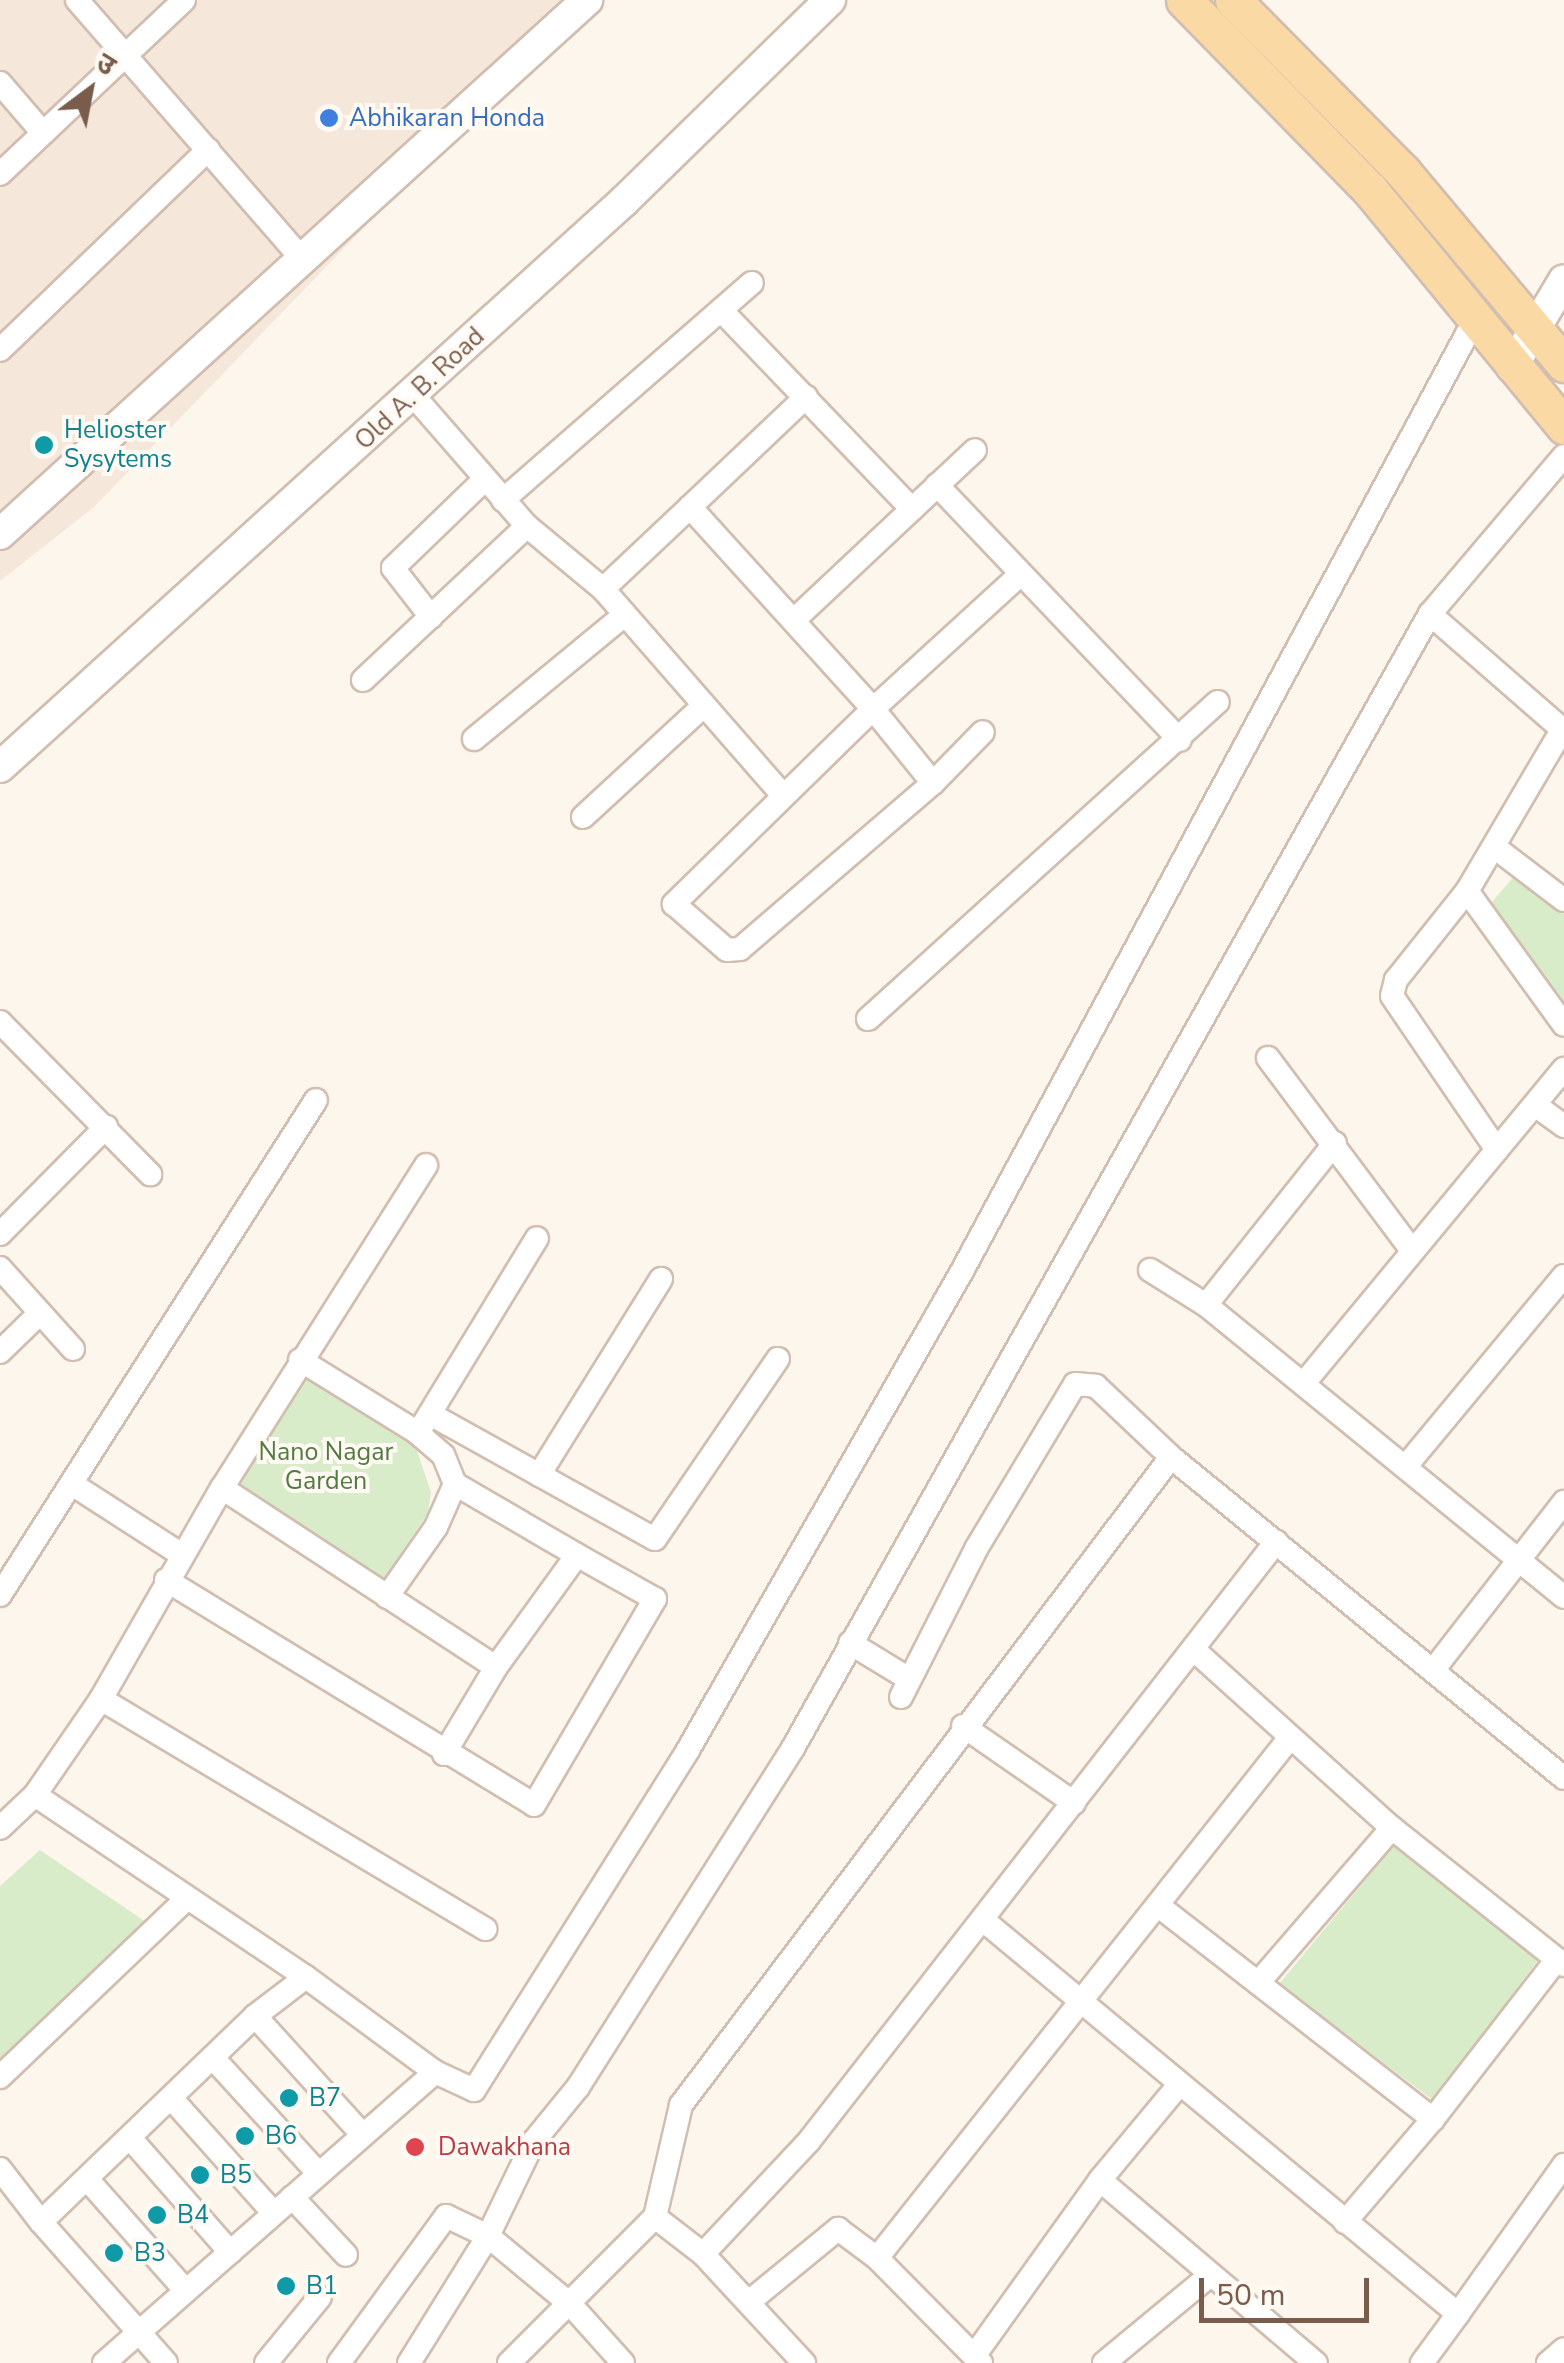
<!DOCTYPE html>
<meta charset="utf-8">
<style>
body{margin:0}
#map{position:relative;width:1564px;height:2363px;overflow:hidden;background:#fdf6ec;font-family:"Nunito Sans","Noto Sans Devanagari",sans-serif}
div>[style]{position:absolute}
.residential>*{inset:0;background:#f5e8da}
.green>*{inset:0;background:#d8ecc9}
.roads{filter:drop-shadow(2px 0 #d1beb0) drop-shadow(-2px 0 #d1beb0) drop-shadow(0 2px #d1beb0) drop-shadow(0 -2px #d1beb0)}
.street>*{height:22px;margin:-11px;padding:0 11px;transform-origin:11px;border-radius:11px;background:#fff}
.secondary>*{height:30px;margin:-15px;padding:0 15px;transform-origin:15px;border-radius:15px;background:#fff}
.primary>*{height:35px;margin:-17.5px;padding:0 17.5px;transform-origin:17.5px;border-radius:17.5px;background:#fbd9a5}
.dots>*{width:28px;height:28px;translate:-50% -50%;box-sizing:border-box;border:5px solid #fffaf3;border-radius:50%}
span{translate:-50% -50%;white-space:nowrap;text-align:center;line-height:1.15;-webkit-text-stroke:8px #fffaf3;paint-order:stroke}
.shop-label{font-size:25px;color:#366cbe}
.left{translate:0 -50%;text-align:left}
.street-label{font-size:25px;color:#7a5c4d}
.culture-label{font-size:25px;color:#0d838f}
.park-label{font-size:25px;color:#537a41}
.health-label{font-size:25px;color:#be3a42}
.north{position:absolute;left:40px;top:40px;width:100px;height:100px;-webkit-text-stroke:8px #fffaf3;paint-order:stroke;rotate:32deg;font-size:28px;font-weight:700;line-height:40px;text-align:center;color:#7a5c4d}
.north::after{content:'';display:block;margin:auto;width:35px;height:45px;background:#7a5c4d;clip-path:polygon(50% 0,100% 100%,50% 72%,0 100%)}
.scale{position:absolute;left:1199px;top:2278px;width:170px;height:45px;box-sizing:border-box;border:5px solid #7a5c4d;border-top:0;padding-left:12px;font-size:30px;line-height:35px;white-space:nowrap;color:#7a5c4d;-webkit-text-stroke:8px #fffaf3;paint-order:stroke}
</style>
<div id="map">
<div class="residential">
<i style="clip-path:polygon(0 0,584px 0,94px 507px,0 581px)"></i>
</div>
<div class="green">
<i style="clip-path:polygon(1516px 874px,1564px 914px,1564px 1014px,1486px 909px)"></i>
<i style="clip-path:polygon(299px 1374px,415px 1445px,431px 1492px,428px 1513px,381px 1583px,230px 1486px)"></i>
<i style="clip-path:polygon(1396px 1843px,1540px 1957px,1434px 2101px,1279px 1984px)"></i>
<i style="clip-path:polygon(40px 1850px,146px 1922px,0 2060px,0 1886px)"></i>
</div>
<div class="roads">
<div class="street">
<i style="left:77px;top:0;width:347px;rotate:49deg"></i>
<i style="left:0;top:83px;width:66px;rotate:49.3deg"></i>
<i style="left:0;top:174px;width:253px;rotate:-43.4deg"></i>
<i style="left:721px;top:310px;width:276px;rotate:46.2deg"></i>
<i style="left:0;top:350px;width:289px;rotate:-43.9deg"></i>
<i style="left:413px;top:395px;width:174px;rotate:49deg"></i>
<i style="left:527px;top:526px;width:99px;rotate:39.7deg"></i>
<i style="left:603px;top:589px;width:271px;rotate:48.9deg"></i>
<i style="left:937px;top:485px;width:352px;rotate:46.4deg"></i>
<i style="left:503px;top:500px;width:330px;rotate:-41.1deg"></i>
<i style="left:690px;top:507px;width:160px;rotate:-43.5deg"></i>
<i style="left:603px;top:589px;width:120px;rotate:-43.3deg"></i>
<i style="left:690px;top:507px;width:273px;rotate:47.8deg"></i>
<i style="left:873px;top:709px;width:200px;rotate:-42.4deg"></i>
<i style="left:1430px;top:614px;width:178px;rotate:41.1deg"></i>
<i style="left:431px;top:617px;width:62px;rotate:-127.8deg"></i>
<i style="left:393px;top:568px;width:127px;rotate:-44deg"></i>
<i style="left:794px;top:620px;width:248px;rotate:-43.2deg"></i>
<i style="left:363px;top:680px;width:225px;rotate:-43.2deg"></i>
<i style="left:1562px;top:730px;width:187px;rotate:120.5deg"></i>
<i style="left:1467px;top:891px;width:165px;rotate:54.1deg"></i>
<i style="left:474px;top:739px;width:193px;rotate:-39.5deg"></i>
<i style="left:933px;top:783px;width:95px;rotate:-129deg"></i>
<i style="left:873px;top:709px;width:279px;rotate:135.6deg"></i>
<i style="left:674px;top:904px;width:70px;rotate:41deg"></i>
<i style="left:727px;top:950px;width:13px;rotate:-4deg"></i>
<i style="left:740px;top:949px;width:255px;rotate:-40.7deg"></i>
<i style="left:933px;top:783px;width:71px;rotate:-45.6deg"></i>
<i style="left:583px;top:817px;width:161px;rotate:-42.7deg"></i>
<i style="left:1497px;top:849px;width:84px;rotate:37.3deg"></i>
<i style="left:1467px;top:891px;width:114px;rotate:128.6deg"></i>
<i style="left:1396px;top:980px;width:16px;rotate:104deg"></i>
<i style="left:1392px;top:996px;width:186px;rotate:55.7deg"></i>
<i style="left:868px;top:1019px;width:472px;rotate:-42.2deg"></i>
<i style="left:0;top:1022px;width:214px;rotate:45.4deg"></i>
<i style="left:1268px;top:1058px;width:239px;rotate:53.2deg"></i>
<i style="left:1535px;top:1105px;width:36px;rotate:36deg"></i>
<i style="left:0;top:1234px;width:151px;rotate:-45.3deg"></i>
<i style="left:0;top:1268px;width:109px;rotate:48deg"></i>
<i style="left:1150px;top:1270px;width:66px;rotate:32deg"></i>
<i style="left:1206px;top:1305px;width:462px;rotate:39.2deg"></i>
<i style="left:1206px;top:1305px;width:207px;rotate:-51.5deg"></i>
<i style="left:0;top:1352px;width:56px;rotate:-44.3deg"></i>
<i style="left:300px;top:1360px;width:139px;rotate:31.7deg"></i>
<i style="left:418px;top:1433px;width:228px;rotate:-58.6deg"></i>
<i style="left:1304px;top:1383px;width:408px;rotate:-50.4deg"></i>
<i style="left:430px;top:1414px;width:257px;rotate:29.1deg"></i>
<i style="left:655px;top:1539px;width:218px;rotate:-55.7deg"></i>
<i style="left:1406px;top:1466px;width:247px;rotate:-50.3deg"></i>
<i style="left:539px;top:1475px;width:231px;rotate:-58.1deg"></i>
<i style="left:75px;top:1486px;width:127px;rotate:32.8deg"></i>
<i style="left:222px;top:1488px;width:327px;rotate:33.2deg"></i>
<i style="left:496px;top:1667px;width:138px;rotate:-54.1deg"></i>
<i style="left:577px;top:1555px;width:141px;rotate:-149.8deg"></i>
<i style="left:166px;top:1580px;width:431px;rotate:31.4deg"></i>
<i style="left:534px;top:1805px;width:239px;rotate:-59.6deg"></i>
<i style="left:655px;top:1599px;width:90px;rotate:-150.6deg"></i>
<i style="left:0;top:1595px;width:587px;rotate:-57.45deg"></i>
<i style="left:387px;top:1597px;width:85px;rotate:-55deg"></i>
<i style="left:436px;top:1527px;width:47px;rotate:-66.2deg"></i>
<i style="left:455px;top:1484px;width:31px;rotate:-112deg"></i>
<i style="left:443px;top:1455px;width:33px;rotate:-139deg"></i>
<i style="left:850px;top:1643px;width:69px;rotate:31.4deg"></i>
<i style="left:1193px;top:1649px;width:268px;rotate:42deg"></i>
<i style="left:1392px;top:1828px;width:220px;rotate:38.5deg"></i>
<i style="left:1434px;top:1669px;width:212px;rotate:-52.1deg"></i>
<i style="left:901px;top:1697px;width:166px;rotate:-63.1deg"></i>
<i style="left:976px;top:1549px;width:192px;rotate:-59deg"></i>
<i style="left:1075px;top:1384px;width:21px;rotate:5deg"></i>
<i style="left:1096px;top:1386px;width:103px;rotate:43.4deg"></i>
<i style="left:101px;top:1699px;width:448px;rotate:30.9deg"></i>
<i style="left:963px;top:1726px;width:135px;rotate:34.7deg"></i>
<i style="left:444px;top:1754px;width:101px;rotate:-59.1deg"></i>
<i style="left:35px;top:1795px;width:326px;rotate:33.9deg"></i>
<i style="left:0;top:1828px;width:48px;rotate:-43.3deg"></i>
<i style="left:35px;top:1795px;width:116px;rotate:-55.5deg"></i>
<i style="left:101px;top:1699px;width:243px;rotate:-60.2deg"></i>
<i style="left:222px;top:1488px;width:382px;rotate:-57.7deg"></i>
<i style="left:1160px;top:1907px;width:124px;rotate:37.8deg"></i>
<i style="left:1258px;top:1983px;width:205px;rotate:-49.2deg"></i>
<i style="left:983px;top:1920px;width:617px;rotate:39.67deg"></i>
<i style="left:1458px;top:2314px;width:61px;rotate:126.3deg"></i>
<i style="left:1258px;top:1983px;width:222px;rotate:37.9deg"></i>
<i style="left:1433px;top:2119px;width:202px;rotate:-52.2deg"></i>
<i style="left:255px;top:2016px;width:159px;rotate:47.8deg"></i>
<i style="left:213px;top:2058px;width:156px;rotate:47.6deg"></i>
<i style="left:0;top:2077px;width:257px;rotate:-43.7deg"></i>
<i style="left:1178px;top:2086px;width:122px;rotate:129.7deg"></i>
<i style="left:1100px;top:2180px;width:283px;rotate:40.3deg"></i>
<i style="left:171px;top:2098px;width:154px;rotate:48.2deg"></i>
<i style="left:130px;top:2138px;width:152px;rotate:48.7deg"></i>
<i style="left:0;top:2169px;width:67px;rotate:52.3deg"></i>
<i style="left:41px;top:2222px;width:297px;rotate:-43.9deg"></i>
<i style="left:255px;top:2016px;width:64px;rotate:-37.4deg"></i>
<i style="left:306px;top:1977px;width:160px;rotate:36.4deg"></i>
<i style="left:435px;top:2072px;width:43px;rotate:24.8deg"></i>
<i style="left:474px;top:2090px;width:402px;rotate:-57.8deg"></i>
<i style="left:688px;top:1750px;width:550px;rotate:-60.22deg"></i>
<i style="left:961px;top:1273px;width:1084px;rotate:-61.68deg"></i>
<i style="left:87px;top:2179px;width:149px;rotate:48.5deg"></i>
<i style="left:292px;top:2197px;width:79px;rotate:47deg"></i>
<i style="left:655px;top:2217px;width:61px;rotate:37.6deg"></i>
<i style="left:703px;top:2254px;width:149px;rotate:47.2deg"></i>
<i style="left:41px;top:2222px;width:188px;rotate:48.4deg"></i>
<i style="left:1345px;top:2222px;width:135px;rotate:-49.5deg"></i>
<i style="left:703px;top:2254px;width:155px;rotate:-46.8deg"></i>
<i style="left:809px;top:2141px;width:760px;rotate:-52.06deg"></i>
<i style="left:877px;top:2258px;width:663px;rotate:-51.56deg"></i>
<i style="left:750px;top:2301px;width:114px;rotate:-39.3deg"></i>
<i style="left:838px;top:2229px;width:49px;rotate:36.6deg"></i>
<i style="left:877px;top:2258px;width:148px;rotate:45.3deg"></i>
<i style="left:1458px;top:2314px;width:183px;rotate:-54.6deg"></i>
<i style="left:974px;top:2356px;width:216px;rotate:-54.4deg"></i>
<i style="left:104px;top:2363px;width:441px;rotate:-41.3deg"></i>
<i style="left:266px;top:2363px;width:85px;rotate:-50.7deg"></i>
<i style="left:339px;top:2363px;width:182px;rotate:-53.9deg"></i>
<i style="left:446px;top:2216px;width:47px;rotate:25.5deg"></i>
<i style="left:488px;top:2236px;width:106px;rotate:-64.2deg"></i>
<i style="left:534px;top:2141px;width:70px;rotate:-50.8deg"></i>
<i style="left:578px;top:2087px;width:401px;rotate:-57.6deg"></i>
<i style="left:793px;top:1748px;width:1301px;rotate:-60.68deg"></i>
<i style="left:1430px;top:614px;width:207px;rotate:-49.7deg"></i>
<i style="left:409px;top:2363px;width:150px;rotate:-58.1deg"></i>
<i style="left:488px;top:2236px;width:108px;rotate:39.7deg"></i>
<i style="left:571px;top:2305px;width:78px;rotate:48.1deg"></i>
<i style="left:509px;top:2363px;width:206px;rotate:-45deg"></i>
<i style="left:655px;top:2217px;width:115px;rotate:-76.9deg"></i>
<i style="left:681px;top:2105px;width:812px;rotate:-52.9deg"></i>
<i style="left:1171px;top:1457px;width:507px;rotate:39.24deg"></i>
<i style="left:1104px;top:2363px;width:136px;rotate:-39.6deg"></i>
<i style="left:1548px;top:2363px;width:21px;rotate:-41deg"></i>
</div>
<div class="secondary">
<i style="left:1512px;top:367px;width:101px;rotate:-59.1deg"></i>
<i style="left:0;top:534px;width:794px;rotate:-42.29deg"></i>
<i style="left:0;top:767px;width:842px;rotate:-42.21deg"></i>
<i style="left:624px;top:201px;width:288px;rotate:-44.3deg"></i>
</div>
<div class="primary">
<i style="left:1184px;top:0;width:266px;rotate:45.6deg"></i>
<i style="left:1370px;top:190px;width:306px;rotate:50.6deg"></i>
<i style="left:1233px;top:0;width:242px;rotate:45.3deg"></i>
<i style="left:1403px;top:172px;width:251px;rotate:50deg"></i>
</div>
</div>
<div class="dots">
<i style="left:329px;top:118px;background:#3f7fe0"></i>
<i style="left:44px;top:445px;background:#0f9aa8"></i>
<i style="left:289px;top:2098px;background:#0f9aa8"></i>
<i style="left:245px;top:2136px;background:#0f9aa8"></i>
<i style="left:415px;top:2147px;background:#e0444e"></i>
<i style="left:200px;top:2175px;background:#0f9aa8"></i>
<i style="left:157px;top:2215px;background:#0f9aa8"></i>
<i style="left:114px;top:2253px;background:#0f9aa8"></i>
<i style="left:286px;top:2286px;background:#0f9aa8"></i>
</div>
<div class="shop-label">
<span class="left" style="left:349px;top:118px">Abhikaran Honda</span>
</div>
<div class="street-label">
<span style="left:420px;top:389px;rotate:-43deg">Old A. B. Road</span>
</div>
<div class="culture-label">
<span class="left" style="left:64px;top:445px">Helioster<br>Sysytems</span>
<span class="left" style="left:309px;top:2098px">B7</span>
<span class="left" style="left:265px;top:2136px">B6</span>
<span class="left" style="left:220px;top:2175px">B5</span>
<span class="left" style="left:177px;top:2215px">B4</span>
<span class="left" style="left:134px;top:2253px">B3</span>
<span class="left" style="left:306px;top:2286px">B1</span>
</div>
<div class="park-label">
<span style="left:326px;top:1467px">Nano Nagar<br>Garden</span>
</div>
<div class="health-label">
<span class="left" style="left:438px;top:2147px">Dawakhana</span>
</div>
<div class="north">उ</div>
<div class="scale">50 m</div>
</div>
